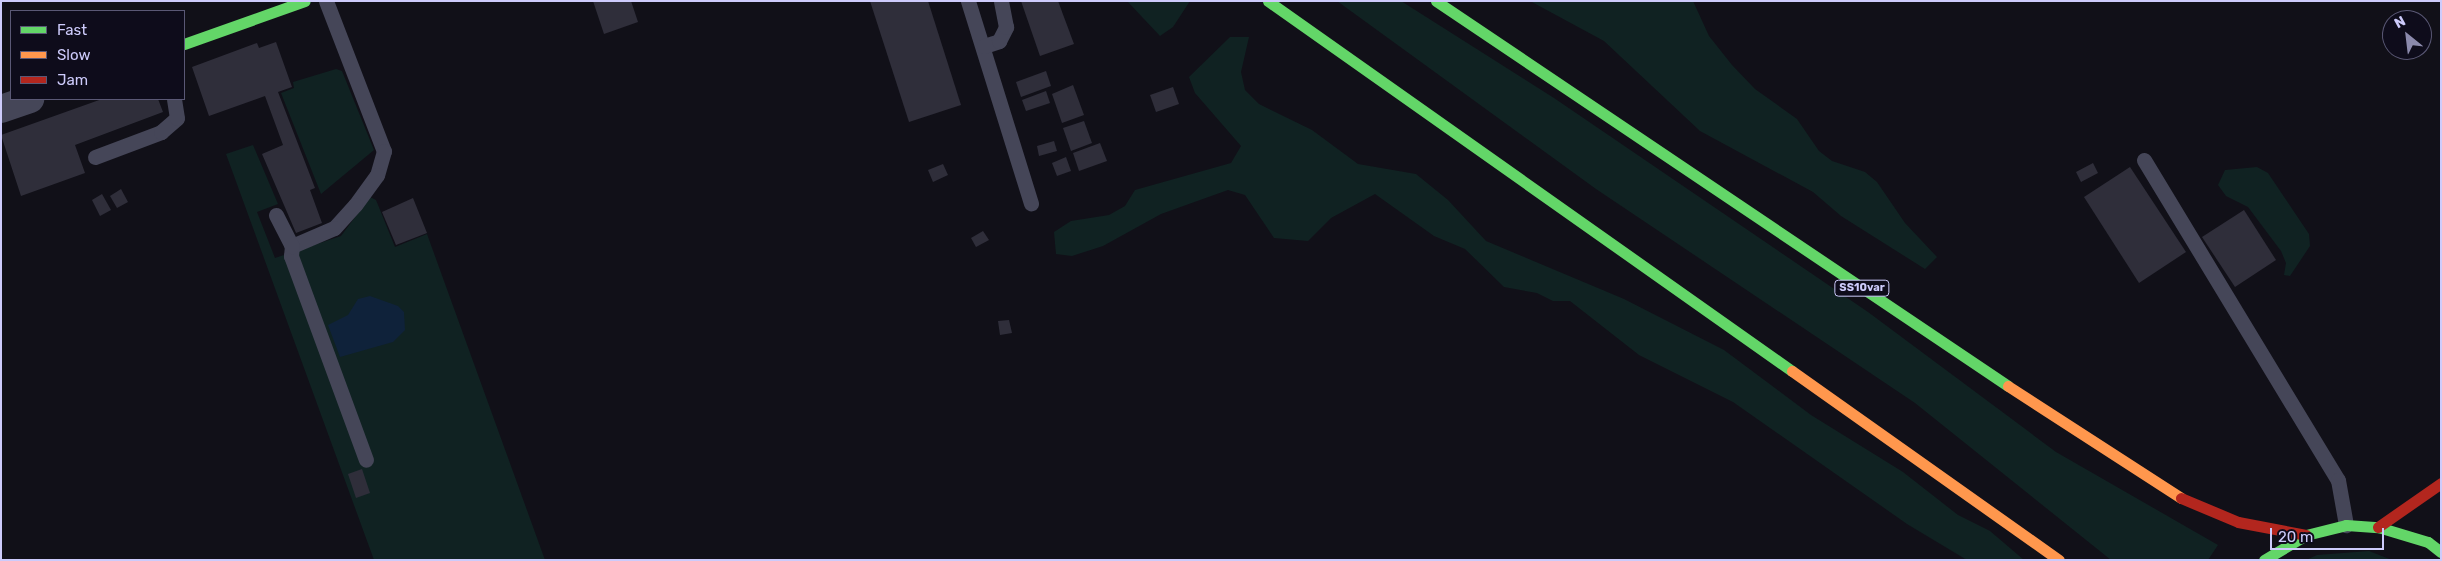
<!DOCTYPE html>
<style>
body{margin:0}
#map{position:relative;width:2442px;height:561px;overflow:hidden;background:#111018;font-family:Rubik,sans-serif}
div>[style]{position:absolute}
.green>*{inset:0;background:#102222}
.water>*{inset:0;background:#0f223a}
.building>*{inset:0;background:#2f2e3a}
.lane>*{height:15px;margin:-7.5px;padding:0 7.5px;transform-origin:7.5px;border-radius:7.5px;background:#454658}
.street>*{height:28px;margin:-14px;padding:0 14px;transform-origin:14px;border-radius:14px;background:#454658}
.fast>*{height:11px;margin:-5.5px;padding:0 5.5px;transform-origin:5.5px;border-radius:5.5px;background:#63d668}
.slow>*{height:11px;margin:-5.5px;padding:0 5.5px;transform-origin:5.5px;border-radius:5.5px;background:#ff974d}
.jam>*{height:11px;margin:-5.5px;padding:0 5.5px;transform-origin:5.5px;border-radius:5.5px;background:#b3261e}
span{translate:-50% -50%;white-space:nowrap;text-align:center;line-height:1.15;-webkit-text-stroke:4px #0e0c1b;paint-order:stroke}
.shield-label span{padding:1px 4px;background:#0e0c1b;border:1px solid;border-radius:4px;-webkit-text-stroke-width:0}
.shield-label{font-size:11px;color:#cdcbfb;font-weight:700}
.frame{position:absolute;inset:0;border:2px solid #cdcbfb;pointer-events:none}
.legend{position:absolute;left:10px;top:10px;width:175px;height:90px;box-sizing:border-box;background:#0e0c1b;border:1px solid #5a5875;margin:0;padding:6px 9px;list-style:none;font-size:15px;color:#cdcbfb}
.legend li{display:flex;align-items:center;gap:10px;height:25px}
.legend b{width:25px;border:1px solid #5a5875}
.north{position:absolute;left:2382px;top:10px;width:50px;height:50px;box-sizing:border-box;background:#0e0c1b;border:1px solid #5a5875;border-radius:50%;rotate:331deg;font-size:14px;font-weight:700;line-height:20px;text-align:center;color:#cdcbfb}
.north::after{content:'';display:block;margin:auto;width:18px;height:22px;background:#8b8aac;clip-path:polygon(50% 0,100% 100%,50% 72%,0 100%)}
.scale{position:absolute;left:2270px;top:528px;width:114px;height:22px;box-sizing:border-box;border:2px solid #cdcbfb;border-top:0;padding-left:6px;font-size:15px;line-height:18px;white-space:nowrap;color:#cdcbfb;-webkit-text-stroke:4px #0e0c1b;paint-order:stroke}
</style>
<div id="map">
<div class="green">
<i style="clip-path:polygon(1127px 1px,1190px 1px,1173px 27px,1160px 36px)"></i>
<i style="clip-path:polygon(1337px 1px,1401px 1px,1554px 98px,1868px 312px,2056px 452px,2218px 545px,2208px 560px,2111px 560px,1915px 403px,1596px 189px)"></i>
<i style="clip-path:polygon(1530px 1px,1693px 1px,1709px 36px,1732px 65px,1755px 89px,1797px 119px,1819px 151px,1832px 161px,1865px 172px,1877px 182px,1905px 223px,1937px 257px,1925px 269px,1841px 216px,1813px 192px,1700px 131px,1604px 41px)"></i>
<i style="clip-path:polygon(1230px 37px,1249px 37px,1241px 72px,1245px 90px,1259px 104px,1312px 130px,1358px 164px,1416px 174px,1448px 200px,1486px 241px,1624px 299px,1724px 350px,1811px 415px,1903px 472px,1958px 515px,1990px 531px,2024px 560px,1967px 560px,1907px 524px,1733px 402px,1639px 355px,1570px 301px,1553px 301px,1537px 293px,1504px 287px,1465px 249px,1434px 236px,1375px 194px,1331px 218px,1308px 241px,1274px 238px,1245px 195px,1228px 190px,1161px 214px,1103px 246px,1072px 256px,1056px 254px,1054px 232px,1071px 221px,1109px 215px,1125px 206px,1135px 190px,1231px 163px,1241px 146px,1195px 93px,1189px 77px)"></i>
<i style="clip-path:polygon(336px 69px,342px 71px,374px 150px,321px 194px,281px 93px,294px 88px,293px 82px)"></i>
<i style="clip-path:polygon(253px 145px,278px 204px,257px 212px,275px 258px,341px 236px,370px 197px,376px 200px,395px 247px,427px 234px,545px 560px,374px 560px,226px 154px)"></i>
<i style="clip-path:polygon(2257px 167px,2268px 173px,2309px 234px,2310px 246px,2290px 276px,2284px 275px,2286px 263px,2281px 251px,2248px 207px,2226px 196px,2218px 185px,2225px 170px)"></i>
<i style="clip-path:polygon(2369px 551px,2392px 560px,2306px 560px,2317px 555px)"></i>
</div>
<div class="water">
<i style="clip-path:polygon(370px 296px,398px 306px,404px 312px,405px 330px,393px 342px,340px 357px,328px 325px,348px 315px,358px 299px)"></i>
</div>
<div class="building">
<i style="clip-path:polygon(593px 1px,631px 1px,638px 22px,604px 34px)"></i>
<i style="clip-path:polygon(870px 1px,928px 1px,961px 105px,909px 122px)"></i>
<i style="clip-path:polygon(1021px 1px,1058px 1px,1074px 44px,1040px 56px)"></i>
<i style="clip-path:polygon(276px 42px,292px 87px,278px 92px,315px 188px,310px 190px,322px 223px,296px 233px,262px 154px,283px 145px,265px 96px,209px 116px,192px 67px,257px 43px,259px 48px)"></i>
<i style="clip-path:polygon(1046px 71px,1051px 86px,1021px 97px,1016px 82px)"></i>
<i style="clip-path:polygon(1073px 85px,1084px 115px,1062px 123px,1052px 94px)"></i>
<i style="clip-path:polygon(1173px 87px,1179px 104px,1156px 112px,1150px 95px)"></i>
<i style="clip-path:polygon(1046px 91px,1050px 103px,1026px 111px,1022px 100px)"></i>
<i style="clip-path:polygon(102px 99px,158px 99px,163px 112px,75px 145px,85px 173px,21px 196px,1px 135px)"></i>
<i style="clip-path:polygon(1084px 121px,1092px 143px,1071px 151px,1063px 128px)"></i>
<i style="clip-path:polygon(1054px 141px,1057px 151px,1039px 156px,1037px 146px)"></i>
<i style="clip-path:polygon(1100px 143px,1107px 161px,1079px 171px,1073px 153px)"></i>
<i style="clip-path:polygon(1066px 157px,1071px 171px,1057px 176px,1052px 163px)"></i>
<i style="clip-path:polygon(2093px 163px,2098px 173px,2081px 182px,2076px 172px)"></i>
<i style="clip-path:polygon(943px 164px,948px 175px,933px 182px,928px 170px)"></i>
<i style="clip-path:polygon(2130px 167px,2186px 252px,2139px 283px,2084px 197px)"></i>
<i style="clip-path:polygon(121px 189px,128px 202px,117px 208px,110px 196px)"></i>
<i style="clip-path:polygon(102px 194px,111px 210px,100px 216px,92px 200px)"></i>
<i style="clip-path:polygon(413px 198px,427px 233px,396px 245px,382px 212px)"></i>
<i style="clip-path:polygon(2244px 210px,2276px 260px,2235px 287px,2202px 237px)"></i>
<i style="clip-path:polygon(983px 231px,989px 240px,976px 247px,971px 238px)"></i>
<i style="clip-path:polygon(1009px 320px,1012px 333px,1000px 335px,998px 321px)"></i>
<i style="clip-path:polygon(362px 469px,370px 493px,356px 498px,348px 474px)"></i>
</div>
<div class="lane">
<i style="left:326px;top:1px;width:161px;rotate:68.9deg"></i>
<i style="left:384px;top:151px;width:25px;rotate:106deg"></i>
<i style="left:377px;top:175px;width:37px;rotate:126deg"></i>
<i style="left:355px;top:205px;width:31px;rotate:132deg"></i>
<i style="left:334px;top:228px;width:46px;rotate:156.8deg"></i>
<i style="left:292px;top:246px;width:10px;rotate:96deg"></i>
<i style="left:291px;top:256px;width:217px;rotate:69.8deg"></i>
<i style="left:968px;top:1px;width:212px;rotate:72.7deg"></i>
<i style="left:984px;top:46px;width:16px;rotate:-18deg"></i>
<i style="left:999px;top:41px;width:16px;rotate:-63deg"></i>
<i style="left:1006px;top:27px;width:26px;rotate:-101deg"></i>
<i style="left:95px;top:157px;width:71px;rotate:-20.7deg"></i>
<i style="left:161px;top:132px;width:21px;rotate:-41deg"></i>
<i style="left:177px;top:118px;width:19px;rotate:-99deg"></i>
<i style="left:2144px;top:160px;width:374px;rotate:58.8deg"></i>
<i style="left:2338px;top:480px;width:46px;rotate:79.9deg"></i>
<i style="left:276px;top:215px;width:35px;rotate:63deg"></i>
</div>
<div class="street">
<i style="left:1px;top:109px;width:31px;rotate:-19deg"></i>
</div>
<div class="fast">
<i style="left:1268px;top:1px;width:641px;rotate:35.23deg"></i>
<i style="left:1436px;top:1px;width:689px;rotate:33.94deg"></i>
<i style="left:184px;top:44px;width:128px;rotate:-19.6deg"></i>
<i style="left:2264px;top:560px;width:49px;rotate:-30.8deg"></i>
<i style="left:2306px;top:535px;width:41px;rotate:-14deg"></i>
<i style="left:2346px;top:525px;width:32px;rotate:4deg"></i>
<i style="left:2378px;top:527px;width:52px;rotate:16.7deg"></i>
<i style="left:2428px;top:542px;width:16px;rotate:38deg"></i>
</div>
<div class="slow">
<i style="left:1792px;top:371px;width:327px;rotate:35.3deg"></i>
<i style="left:2008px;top:386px;width:206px;rotate:32.9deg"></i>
</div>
<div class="jam">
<i style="left:2181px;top:498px;width:62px;rotate:22.8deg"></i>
<i style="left:2238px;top:522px;width:69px;rotate:10.8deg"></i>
<i style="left:2378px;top:527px;width:77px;rotate:-34.9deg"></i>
</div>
<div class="shield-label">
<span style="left:1862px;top:288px">SS10var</span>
</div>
<div class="frame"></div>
<ul class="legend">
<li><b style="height:6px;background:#63d668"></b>Fast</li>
<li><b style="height:6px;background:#ff974d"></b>Slow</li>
<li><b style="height:6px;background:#b3261e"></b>Jam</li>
</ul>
<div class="north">N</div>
<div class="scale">20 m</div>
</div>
